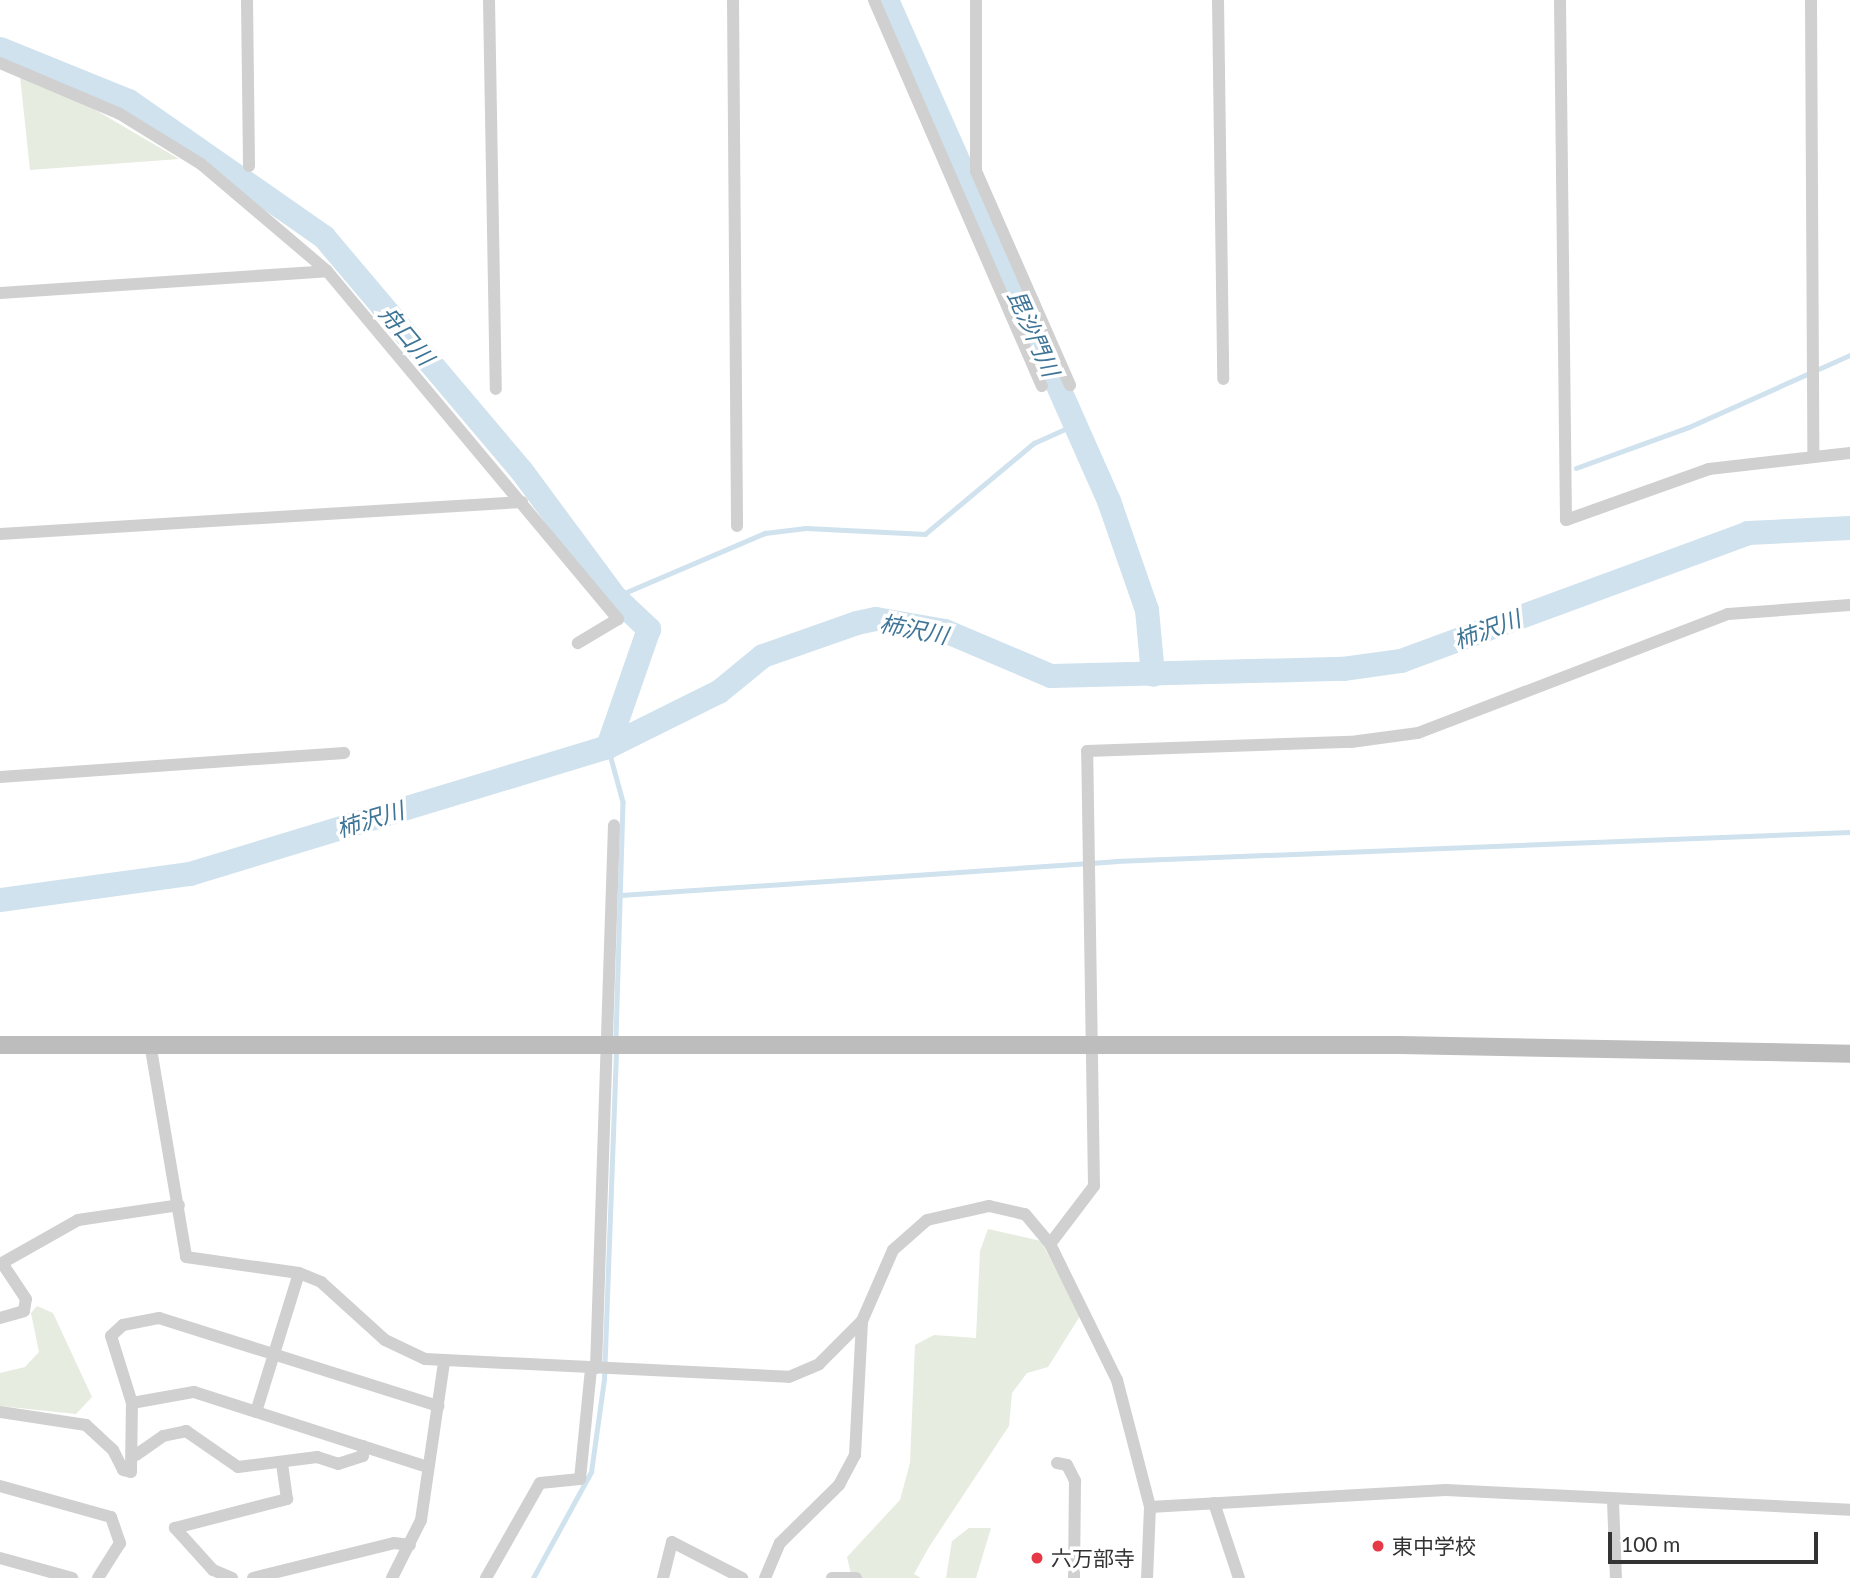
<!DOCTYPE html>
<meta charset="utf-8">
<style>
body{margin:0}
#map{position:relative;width:1850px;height:1578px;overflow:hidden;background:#fff;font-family:Lato,"Noto Sans JP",sans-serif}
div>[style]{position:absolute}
.green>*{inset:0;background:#e6ecdf}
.stream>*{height:4.5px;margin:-2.25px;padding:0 2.25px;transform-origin:2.25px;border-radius:2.25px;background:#cfe2ee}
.river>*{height:24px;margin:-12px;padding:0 12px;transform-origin:12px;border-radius:12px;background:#cfe2ee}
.street>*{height:12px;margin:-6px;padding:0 6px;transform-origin:6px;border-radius:6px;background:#d0d0d0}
.secondary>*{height:18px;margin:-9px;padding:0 9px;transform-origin:9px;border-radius:9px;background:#bdbdbd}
.dots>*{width:19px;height:19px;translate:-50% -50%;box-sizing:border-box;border:4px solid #fff;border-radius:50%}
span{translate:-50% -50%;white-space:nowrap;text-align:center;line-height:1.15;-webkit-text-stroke:7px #fff;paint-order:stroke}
.poi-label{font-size:21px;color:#333}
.left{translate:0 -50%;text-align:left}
.water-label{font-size:23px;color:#3f7597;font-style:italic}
.scale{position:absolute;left:1608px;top:1532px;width:210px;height:32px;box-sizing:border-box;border:4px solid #333;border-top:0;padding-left:9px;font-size:21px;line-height:24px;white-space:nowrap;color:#333;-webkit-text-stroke:5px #fff;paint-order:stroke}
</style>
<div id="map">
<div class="green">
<i style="clip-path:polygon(20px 76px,87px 105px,179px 159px,30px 170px)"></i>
<i style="clip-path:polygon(988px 1229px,1041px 1241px,1080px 1316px,1048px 1367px,1027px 1373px,1012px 1393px,1009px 1426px,929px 1547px,914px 1574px,921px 1578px,852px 1578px,847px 1557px,900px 1500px,910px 1463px,915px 1345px,934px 1335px,976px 1338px,980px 1251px)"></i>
<i style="clip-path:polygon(37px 1306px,53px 1313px,92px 1397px,76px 1414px,0 1406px,0 1373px,25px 1367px,39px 1352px,31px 1313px)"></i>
<i style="clip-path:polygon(969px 1528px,991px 1528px,976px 1578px,946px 1578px,952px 1541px)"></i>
</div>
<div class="stream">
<i style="left:1576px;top:468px;width:120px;rotate:-19.9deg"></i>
<i style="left:1689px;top:427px;width:176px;rotate:-24.1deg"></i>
<i style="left:615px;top:597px;width:163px;rotate:-23.1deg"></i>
<i style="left:765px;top:533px;width:41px;rotate:-7deg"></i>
<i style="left:806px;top:528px;width:119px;rotate:2.9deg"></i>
<i style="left:925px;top:534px;width:142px;rotate:-39.9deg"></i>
<i style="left:1034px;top:443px;width:44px;rotate:-24.2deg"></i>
<i style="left:608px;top:747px;width:57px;rotate:74.7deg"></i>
<i style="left:623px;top:802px;width:240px;rotate:91.7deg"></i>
<i style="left:621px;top:895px;width:495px;rotate:-3.9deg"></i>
<i style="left:1115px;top:861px;width:736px;rotate:-2.26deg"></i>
<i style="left:533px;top:1578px;width:121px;rotate:-61.3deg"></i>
<i style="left:591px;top:1472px;width:94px;rotate:-82deg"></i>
<i style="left:604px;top:1379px;width:329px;rotate:-87.9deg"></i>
</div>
<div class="river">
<i style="left:887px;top:0;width:548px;rotate:66.1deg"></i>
<i style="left:1109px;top:501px;width:115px;rotate:70.8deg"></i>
<i style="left:1147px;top:610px;width:65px;rotate:84.7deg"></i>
<i style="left:0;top:49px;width:139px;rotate:22deg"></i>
<i style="left:129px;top:101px;width:238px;rotate:34.9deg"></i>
<i style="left:324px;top:237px;width:305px;rotate:49.8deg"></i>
<i style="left:521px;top:470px;width:158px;rotate:53.5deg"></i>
<i style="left:615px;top:597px;width:47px;rotate:43.3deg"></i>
<i style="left:649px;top:629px;width:125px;rotate:109.2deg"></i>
<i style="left:0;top:900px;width:192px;rotate:-7.8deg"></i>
<i style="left:190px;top:874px;width:437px;rotate:-16.9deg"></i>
<i style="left:608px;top:747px;width:124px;rotate:-26.4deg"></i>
<i style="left:719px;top:692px;width:57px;rotate:-39.3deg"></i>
<i style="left:763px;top:656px;width:100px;rotate:-19.3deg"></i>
<i style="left:857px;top:623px;width:19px;rotate:-12deg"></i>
<i style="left:876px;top:619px;width:70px;rotate:9.9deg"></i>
<i style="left:945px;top:631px;width:115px;rotate:23deg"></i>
<i style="left:1051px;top:676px;width:292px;rotate:-1.4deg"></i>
<i style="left:1343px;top:669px;width:59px;rotate:-7.9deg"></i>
<i style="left:1401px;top:661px;width:370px;rotate:-20.2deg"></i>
<i style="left:1748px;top:533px;width:102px;rotate:-2.8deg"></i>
</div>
<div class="street">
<i style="left:247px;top:0;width:166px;rotate:89.3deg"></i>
<i style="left:489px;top:0;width:389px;rotate:89deg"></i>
<i style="left:733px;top:0;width:526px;rotate:89.56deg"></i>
<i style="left:874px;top:0;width:421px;rotate:66.5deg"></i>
<i style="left:976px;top:0;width:171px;rotate:90deg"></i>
<i style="left:976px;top:171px;width:234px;rotate:66.3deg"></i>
<i style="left:1218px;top:0;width:379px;rotate:89.2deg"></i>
<i style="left:1560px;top:0;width:520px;rotate:89.34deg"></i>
<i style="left:1566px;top:520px;width:152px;rotate:-19.6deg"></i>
<i style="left:1709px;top:469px;width:142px;rotate:-6.5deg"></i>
<i style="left:1811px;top:0;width:454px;rotate:89.7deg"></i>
<i style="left:0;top:63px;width:130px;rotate:23deg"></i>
<i style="left:120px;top:114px;width:95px;rotate:31.7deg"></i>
<i style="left:201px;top:164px;width:165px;rotate:40.3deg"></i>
<i style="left:327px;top:271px;width:454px;rotate:50.1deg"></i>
<i style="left:618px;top:619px;width:47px;rotate:149deg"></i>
<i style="left:0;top:293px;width:328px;rotate:-3.8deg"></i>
<i style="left:0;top:534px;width:523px;rotate:-3.51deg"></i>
<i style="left:0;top:777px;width:345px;rotate:-4deg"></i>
<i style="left:151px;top:1049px;width:211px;rotate:80.4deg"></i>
<i style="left:186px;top:1257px;width:114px;rotate:8.1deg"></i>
<i style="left:299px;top:1273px;width:24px;rotate:22deg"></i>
<i style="left:321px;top:1282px;width:86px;rotate:42.2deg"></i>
<i style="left:385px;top:1340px;width:44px;rotate:25.4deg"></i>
<i style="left:425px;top:1359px;width:364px;rotate:2.8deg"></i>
<i style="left:789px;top:1377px;width:33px;rotate:-23deg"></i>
<i style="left:819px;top:1364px;width:61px;rotate:-45deg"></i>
<i style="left:1050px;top:1244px;width:73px;rotate:-52.8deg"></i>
<i style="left:1094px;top:1186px;width:435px;rotate:-90.9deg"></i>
<i style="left:1087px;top:751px;width:264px;rotate:-2deg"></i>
<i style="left:1351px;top:742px;width:68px;rotate:-7.7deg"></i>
<i style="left:1418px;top:733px;width:332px;rotate:-21deg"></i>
<i style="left:1728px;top:614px;width:122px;rotate:-4.2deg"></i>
<i style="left:0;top:1318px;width:25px;rotate:-16deg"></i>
<i style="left:24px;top:1311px;width:12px;rotate:-81deg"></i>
<i style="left:26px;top:1299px;width:43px;rotate:-123.7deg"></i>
<i style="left:2px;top:1263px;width:87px;rotate:-29.5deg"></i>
<i style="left:78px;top:1220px;width:102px;rotate:-8.4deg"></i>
<i style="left:596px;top:1368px;width:543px;rotate:-88.1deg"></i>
<i style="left:132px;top:1403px;width:63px;rotate:-10.1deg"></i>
<i style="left:194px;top:1392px;width:246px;rotate:17.8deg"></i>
<i style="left:0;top:1412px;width:87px;rotate:8.6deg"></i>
<i style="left:86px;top:1425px;width:37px;rotate:43deg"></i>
<i style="left:113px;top:1450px;width:22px;rotate:63deg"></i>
<i style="left:123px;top:1470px;width:8px;rotate:14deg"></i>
<i style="left:131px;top:1472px;width:69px;rotate:-89.2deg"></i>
<i style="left:132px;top:1403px;width:70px;rotate:-107.4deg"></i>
<i style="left:111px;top:1336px;width:16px;rotate:-43deg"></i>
<i style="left:123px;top:1325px;width:37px;rotate:-11deg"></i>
<i style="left:159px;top:1318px;width:293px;rotate:17.5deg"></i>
<i style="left:256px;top:1412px;width:145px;rotate:-72.8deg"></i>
<i style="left:136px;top:1455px;width:33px;rotate:-35deg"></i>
<i style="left:163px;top:1436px;width:24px;rotate:-12deg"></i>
<i style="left:186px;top:1431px;width:63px;rotate:34.7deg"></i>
<i style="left:238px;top:1467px;width:80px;rotate:-7.2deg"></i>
<i style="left:317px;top:1457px;width:22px;rotate:18deg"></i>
<i style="left:338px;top:1464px;width:26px;rotate:-18deg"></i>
<i style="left:363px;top:1456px;width:10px;rotate:-90deg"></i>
<i style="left:1057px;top:1463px;width:10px;rotate:11deg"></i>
<i style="left:1067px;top:1465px;width:18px;rotate:63deg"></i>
<i style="left:1075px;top:1481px;width:97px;rotate:90.6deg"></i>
<i style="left:0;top:1486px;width:115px;rotate:15.6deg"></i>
<i style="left:111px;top:1517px;width:28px;rotate:71deg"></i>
<i style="left:120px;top:1543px;width:41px;rotate:122.2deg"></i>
<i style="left:1613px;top:1501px;width:77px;rotate:87.8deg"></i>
<i style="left:1214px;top:1503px;width:79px;rotate:71.6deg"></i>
<i style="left:1150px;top:1507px;width:296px;rotate:-3.3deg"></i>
<i style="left:1446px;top:1490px;width:404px;rotate:2.8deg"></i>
<i style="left:0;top:1558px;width:75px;rotate:15.5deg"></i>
<i style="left:232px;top:1578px;width:21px;rotate:-157deg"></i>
<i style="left:213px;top:1570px;width:57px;rotate:-132.1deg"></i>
<i style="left:175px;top:1528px;width:116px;rotate:-14.5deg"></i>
<i style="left:287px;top:1499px;width:37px;rotate:-98deg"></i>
<i style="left:253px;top:1578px;width:145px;rotate:-13.9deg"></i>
<i style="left:394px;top:1543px;width:16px;rotate:7deg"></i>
<i style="left:392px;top:1578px;width:65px;rotate:-63.4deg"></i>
<i style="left:421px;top:1520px;width:159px;rotate:-81.7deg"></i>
<i style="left:486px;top:1578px;width:109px;rotate:-60.4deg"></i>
<i style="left:540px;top:1483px;width:40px;rotate:-5.7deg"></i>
<i style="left:580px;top:1479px;width:112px;rotate:-84.3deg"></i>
<i style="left:663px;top:1578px;width:37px;rotate:-76deg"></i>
<i style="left:672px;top:1542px;width:79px;rotate:27.2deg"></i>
<i style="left:765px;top:1578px;width:38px;rotate:-67deg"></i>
<i style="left:780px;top:1543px;width:83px;rotate:-44.5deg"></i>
<i style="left:839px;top:1485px;width:34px;rotate:-62deg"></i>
<i style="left:855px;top:1455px;width:134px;rotate:-87deg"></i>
<i style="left:862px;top:1321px;width:77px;rotate:-66.4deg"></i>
<i style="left:893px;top:1250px;width:45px;rotate:-41.4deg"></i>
<i style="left:927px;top:1220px;width:64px;rotate:-12.7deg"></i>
<i style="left:989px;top:1206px;width:37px;rotate:13deg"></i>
<i style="left:1025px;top:1214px;width:39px;rotate:50deg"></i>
<i style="left:1050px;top:1244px;width:152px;rotate:63.8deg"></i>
<i style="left:1117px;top:1380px;width:131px;rotate:75.4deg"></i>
<i style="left:1150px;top:1507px;width:71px;rotate:92.4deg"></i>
<i style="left:832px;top:1578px;width:24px"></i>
</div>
<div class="secondary">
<i style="left:0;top:1045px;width:1400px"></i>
<i style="left:1400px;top:1045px;width:450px;rotate:1.1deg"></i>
</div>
<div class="dots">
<i style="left:1378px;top:1546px;background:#e63946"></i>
<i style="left:1037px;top:1558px;background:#e63946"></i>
</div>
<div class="poi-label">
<span class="left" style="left:1392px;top:1546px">東中学校</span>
<span class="left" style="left:1051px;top:1558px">六万部寺</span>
</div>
<div class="water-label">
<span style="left:1034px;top:333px;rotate:66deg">毘沙門川</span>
<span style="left:407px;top:335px;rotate:50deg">舟口川</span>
<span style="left:914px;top:629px;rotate:11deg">柿沢川</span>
<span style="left:1487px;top:629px;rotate:-20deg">柿沢川</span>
<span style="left:370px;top:819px;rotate:-17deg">柿沢川</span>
</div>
<div class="scale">100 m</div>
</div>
